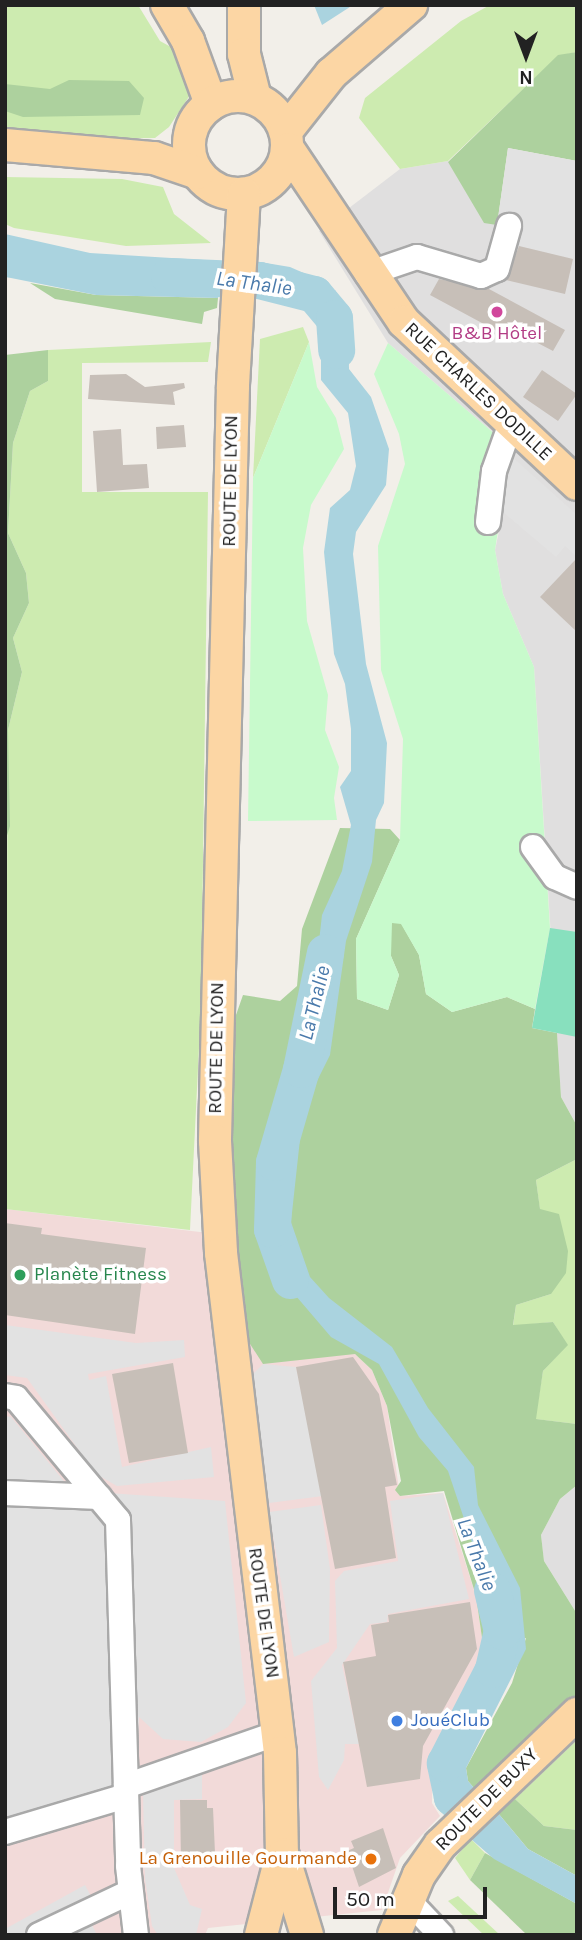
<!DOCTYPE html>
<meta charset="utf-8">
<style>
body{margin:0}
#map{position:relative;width:582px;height:1940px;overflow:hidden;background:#f2efe9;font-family:Karla,sans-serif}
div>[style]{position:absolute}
.residential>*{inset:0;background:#e0dfdf}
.commercial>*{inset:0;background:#f2dad9}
.grass>*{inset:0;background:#cdebb0}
.forest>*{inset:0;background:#add19e}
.park>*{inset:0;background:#c8facc}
.pitch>*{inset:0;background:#88e0be}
.parking>*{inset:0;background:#e2e2e2}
.water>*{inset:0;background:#aad3df}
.river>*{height:37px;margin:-18.5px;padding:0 18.5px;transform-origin:18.5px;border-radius:18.5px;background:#aad3df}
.building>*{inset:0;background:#c7bfb8}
.roads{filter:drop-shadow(2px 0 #a9a9a9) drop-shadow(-2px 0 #a9a9a9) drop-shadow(0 2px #a9a9a9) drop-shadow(0 -2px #a9a9a9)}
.minor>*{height:24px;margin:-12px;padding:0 12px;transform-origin:12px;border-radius:12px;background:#fff}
.major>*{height:32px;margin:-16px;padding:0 16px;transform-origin:16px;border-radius:16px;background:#fcd6a4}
.major>.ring{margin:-16px;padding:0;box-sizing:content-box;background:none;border:32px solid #fcd6a4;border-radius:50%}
.dots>*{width:19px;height:19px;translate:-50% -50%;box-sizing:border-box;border:4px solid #fff;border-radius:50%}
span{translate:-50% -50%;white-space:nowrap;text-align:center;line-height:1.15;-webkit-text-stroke:7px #fff;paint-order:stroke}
.hotel-label{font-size:19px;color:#b23c85}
.street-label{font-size:19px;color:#222}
.leisure-label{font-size:19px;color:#27864d}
.left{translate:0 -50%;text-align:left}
.shop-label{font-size:19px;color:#366cbe}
.food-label{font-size:19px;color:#c56008}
.right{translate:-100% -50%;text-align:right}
.water-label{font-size:21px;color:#4a7aab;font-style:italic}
.frame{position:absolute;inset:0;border:7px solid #222;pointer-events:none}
.north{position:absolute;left:491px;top:21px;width:70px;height:70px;-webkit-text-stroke:5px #fff;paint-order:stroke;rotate:180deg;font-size:19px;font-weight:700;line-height:28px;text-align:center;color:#222}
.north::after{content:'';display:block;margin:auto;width:24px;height:32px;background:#222;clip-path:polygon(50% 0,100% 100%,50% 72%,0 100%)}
.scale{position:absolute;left:333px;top:1887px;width:154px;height:32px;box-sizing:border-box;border:4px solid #222;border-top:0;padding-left:9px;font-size:21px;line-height:24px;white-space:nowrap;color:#222;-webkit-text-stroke:5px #fff;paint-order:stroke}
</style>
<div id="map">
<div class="residential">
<i style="clip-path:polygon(448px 161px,484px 222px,577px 161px,577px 1126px,561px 1097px,534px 667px,503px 594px,495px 550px,503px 512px,496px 435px,388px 343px,319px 231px,400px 169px)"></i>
<i style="clip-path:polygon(577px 1485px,577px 1614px,544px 1561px,541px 1535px,560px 1499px)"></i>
</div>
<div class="commercial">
<i style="clip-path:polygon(5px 1209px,234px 1236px,344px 1354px,355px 1354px,372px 1370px,387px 1406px,400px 1496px,443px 1493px,476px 1596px,484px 1652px,432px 1757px,432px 1803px,440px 1816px,400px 1858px,382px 1910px,208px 1928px,205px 1935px,5px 1935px)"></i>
</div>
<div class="grass">
<i style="clip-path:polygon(5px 5px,138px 5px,160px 41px,180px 52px,192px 92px,169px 127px,155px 138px,31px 139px,5px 134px)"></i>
<i style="clip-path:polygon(490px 5px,577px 5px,577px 52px,558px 56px,448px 161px,400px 169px,359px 118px,365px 98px,461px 21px)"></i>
<i style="clip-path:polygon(5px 177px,122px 179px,163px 187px,174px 214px,211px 243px,126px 246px,14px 228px,5px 224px)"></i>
<i style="clip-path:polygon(303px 327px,309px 342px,253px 478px,260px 339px)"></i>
<i style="clip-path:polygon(211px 342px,208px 362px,82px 363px,82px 492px,208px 492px,201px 1008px,190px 1230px,5px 1209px,8px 730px,22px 672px,13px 638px,29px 603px,26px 573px,8px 533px,13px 443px,30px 391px,48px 381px,48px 350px)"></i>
<i style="clip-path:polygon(577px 1159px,577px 1424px,535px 1419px,543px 1371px,567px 1345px,553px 1322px,513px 1326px,516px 1305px,551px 1294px,536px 1180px)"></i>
<i style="clip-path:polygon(577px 1740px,577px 1830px,544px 1826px,515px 1799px)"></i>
<i style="clip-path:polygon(471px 1839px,485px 1853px,470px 1880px,455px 1858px)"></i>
<i style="clip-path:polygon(458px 1896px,500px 1935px,484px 1935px,448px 1901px)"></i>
</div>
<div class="forest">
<i style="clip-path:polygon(577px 52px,577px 161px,508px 148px,497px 225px,484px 223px,448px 162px,558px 55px)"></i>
<i style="clip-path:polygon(69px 80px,129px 81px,144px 98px,140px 115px,23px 117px,5px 111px,5px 84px,50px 89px)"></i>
<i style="clip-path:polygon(30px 283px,96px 295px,218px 298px,217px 308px,204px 312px,202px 324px,55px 299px)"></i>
<i style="clip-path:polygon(48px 350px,48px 381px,30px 391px,13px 443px,8px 533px,26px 573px,29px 603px,13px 638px,22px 672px,8px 730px,10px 826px,5px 842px,5px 355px)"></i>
<i style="clip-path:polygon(340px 828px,390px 829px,400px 840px,356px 939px,357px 999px,388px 1010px,399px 975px,391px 956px,391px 923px,401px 923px,419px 955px,426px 994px,452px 1012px,507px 997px,535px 1009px,532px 1028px,557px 1033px,561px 1097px,577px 1126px,577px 1159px,536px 1180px,540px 1209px,559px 1214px,568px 1251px,566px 1273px,551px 1294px,516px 1305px,513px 1325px,553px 1322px,568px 1345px,543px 1371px,536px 1419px,577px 1424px,577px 1485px,560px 1499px,541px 1535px,544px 1561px,577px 1614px,577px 1696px,480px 1795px,468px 1781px,466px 1768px,512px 1683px,526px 1638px,484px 1652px,476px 1596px,444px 1491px,400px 1496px,395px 1490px,401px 1481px,387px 1406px,372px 1370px,355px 1354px,263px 1364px,243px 1333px,232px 1200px,229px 1035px,243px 995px,280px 1001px,297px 986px,302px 929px)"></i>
<i style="clip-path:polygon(515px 1799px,544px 1826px,577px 1830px,577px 1876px,528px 1849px,498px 1813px)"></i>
<i style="clip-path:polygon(485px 1853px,577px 1904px,577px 1935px,527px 1935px,470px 1880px)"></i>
</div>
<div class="park">
<i style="clip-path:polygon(309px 342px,317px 387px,336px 418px,344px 449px,311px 505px,303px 548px,307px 621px,328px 695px,325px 730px,339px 767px,334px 798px,337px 820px,248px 821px,253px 478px)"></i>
<i style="clip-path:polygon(388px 343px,496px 435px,509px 460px,495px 550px,503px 594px,534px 667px,550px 928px,535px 1009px,507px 997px,452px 1012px,426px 994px,419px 955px,401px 924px,392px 923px,391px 956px,399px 975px,388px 1010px,357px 999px,356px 939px,400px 840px,403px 739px,381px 670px,378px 546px,405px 464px,399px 434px,374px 374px)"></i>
</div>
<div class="pitch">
<i style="clip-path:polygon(550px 928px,577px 932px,577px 1037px,532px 1028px)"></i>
</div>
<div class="parking">
<i style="clip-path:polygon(508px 148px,577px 161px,573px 259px,514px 245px,497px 225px)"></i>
<i style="clip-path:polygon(510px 455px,577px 515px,577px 557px,565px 546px,556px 557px,503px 512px)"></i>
<i style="clip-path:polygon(5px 1325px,136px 1343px,184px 1340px,185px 1357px,88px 1374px,89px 1380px,106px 1376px,122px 1467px,211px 1447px,214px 1477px,117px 1486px,96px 1474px,27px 1378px,5px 1375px)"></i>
<i style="clip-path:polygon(263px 1364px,296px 1367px,323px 1496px,269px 1503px,248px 1379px)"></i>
<i style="clip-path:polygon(5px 1416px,11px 1417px,68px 1486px,5px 1482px)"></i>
<i style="clip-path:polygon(5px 1486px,225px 1501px,246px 1703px,228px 1727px,201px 1742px,163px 1739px,139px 1717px,136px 1784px,5px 1829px)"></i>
<i style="clip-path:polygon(443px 1493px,469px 1599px,388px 1614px,387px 1622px,370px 1624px,342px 1665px,359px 1744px,345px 1744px,344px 1760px,328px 1790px,319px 1777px,311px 1681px,337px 1648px,335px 1581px,344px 1571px,398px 1561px,390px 1501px)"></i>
<i style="clip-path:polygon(321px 1505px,330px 1569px,329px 1642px,294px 1657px,269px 1512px)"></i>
<i style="clip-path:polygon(202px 1774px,202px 1799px,174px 1800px,174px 1868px,190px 1905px,202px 1909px,196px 1935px,158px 1935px,152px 1926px,145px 1879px,143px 1795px)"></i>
<i style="clip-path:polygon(85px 1885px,92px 1898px,115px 1885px,117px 1909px,100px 1914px,92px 1925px,97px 1935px,5px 1935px,5px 1929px)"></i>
</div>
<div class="water">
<i style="clip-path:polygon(314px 5px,353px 5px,322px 25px)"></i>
<i style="clip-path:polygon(5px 234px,90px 253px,220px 261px,218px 298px,96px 295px,11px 278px,5px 277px)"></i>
<i style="clip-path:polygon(254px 261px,290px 267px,322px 281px,310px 304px,290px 296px,253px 295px)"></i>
<i style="clip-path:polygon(335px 290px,348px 312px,349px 369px,371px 397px,389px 449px,386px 485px,356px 532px,353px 554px,366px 664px,387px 743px,384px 803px,376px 820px,372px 862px,346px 941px,330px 1055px,308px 1099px,301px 1130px,291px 1222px,310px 1277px,329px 1298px,392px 1347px,428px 1408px,474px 1467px,478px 1505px,520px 1588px,526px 1649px,466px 1768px,468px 1781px,480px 1795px,459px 1815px,441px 1794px,439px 1783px,498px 1656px,495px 1611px,448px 1471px,419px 1437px,379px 1364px,331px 1337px,290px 1289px,273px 1228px,279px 1130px,308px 1039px,322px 915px,342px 871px,351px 825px,340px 787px,351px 771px,351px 729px,345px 684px,334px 654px,324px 552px,330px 508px,350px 490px,356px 466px,348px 413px,321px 380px,321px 312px)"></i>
<i style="clip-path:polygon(498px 1813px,528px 1849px,577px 1876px,577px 1904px,494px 1859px,471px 1839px)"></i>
</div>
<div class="river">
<i style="left:169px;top:276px;width:90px;rotate:2.5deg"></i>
<i style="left:259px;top:280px;width:57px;rotate:14.3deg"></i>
<i style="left:314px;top:294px;width:31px;rotate:50deg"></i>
<i style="left:334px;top:318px;width:32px;rotate:86deg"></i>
<i style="left:290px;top:1280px;width:54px;rotate:-109.4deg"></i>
<i style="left:272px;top:1229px;width:67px;rotate:-88.3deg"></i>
<i style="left:274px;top:1162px;width:97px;rotate:-73.8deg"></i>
<i style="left:301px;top:1069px;width:119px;rotate:-78.4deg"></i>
<i style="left:463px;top:1807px;width:15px;rotate:-138deg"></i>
<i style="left:452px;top:1797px;width:35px;rotate:-102deg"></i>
<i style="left:445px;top:1763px;width:106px;rotate:-62.9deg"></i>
<i style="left:493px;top:1669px;width:39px;rotate:-77deg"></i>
<i style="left:502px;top:1631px;width:42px;rotate:-103.7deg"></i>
</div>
<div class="building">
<i style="clip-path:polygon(519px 246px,573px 259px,565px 294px,506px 280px)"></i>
<i style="clip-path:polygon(439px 279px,489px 289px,565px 330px,553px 351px,513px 330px,508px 337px,430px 295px)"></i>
<i style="clip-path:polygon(542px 370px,577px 394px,558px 421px,523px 397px)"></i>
<i style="clip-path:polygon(126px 374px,145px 387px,184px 383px,185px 388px,173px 392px,175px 405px,88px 399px,90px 375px)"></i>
<i style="clip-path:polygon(184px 425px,186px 447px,157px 449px,156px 427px)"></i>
<i style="clip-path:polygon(121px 429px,123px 465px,147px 464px,149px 488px,97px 492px,93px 431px)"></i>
<i style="clip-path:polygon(577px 558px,577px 632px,540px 597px)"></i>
<i style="clip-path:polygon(5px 1223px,42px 1228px,41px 1234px,146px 1248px,135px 1334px,5px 1315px)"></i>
<i style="clip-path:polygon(353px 1357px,379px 1394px,397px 1485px,385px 1487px,396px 1558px,335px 1569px,296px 1367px)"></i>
<i style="clip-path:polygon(173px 1363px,188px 1453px,129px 1463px,112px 1374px)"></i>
<i style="clip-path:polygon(470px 1602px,477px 1649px,423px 1746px,420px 1779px,367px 1787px,343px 1662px,376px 1656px,371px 1625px,389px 1622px,388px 1615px)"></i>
<i style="clip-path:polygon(180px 1800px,207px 1800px,207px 1808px,213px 1808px,215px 1853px,199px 1854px,199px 1863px,181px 1863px)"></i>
<i style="clip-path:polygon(383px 1828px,396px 1868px,359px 1887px,347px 1851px,354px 1848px,351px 1841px)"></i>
</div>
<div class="roads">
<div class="minor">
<i style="left:367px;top:274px;width:53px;rotate:-18.8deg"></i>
<i style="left:417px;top:257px;width:67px;rotate:16.5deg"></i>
<i style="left:481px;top:276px;width:17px;rotate:-24deg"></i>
<i style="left:497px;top:269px;width:45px;rotate:-74.4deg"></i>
<i style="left:488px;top:522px;width:51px;rotate:-83.3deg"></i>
<i style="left:494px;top:471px;width:51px;rotate:-70.5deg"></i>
<i style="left:533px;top:847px;width:37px;rotate:54deg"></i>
<i style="left:555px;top:877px;width:24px;rotate:24deg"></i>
<i style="left:5px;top:1396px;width:11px;rotate:10deg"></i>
<i style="left:16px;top:1398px;width:159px;rotate:50.1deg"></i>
<i style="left:118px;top:1520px;width:346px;rotate:88.3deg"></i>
<i style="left:128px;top:1866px;width:69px;rotate:83.4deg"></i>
<i style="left:5px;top:1493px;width:94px;rotate:2.4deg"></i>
<i style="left:126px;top:1786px;width:161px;rotate:-19.2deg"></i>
<i style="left:5px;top:1832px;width:126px;rotate:-16.6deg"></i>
<i style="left:407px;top:1899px;width:50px;rotate:46.6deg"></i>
<i style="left:39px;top:1935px;width:101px;rotate:-25.3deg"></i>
</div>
<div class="major">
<i style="left:167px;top:5px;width:42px;rotate:59.7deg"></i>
<i style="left:188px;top:41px;width:67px;rotate:69.9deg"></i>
<i style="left:244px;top:5px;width:49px;rotate:90deg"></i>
<i style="left:244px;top:54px;width:45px;rotate:76deg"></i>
<i class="ring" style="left:189px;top:96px;width:66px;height:66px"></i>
<i style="left:286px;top:131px;width:73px;rotate:-51.7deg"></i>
<i style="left:331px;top:74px;width:106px;rotate:-40.8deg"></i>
<i style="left:5px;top:145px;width:150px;rotate:5deg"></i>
<i style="left:154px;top:158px;width:46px;rotate:18.8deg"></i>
<i style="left:288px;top:149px;width:208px;rotate:56.2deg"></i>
<i style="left:404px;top:322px;width:237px;rotate:43.1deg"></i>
<i style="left:244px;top:194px;width:192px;rotate:93.3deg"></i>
<i style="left:233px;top:386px;width:755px;rotate:91.37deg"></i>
<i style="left:215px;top:1141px;width:112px;rotate:86.9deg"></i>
<i style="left:221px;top:1253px;width:503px;rotate:83.27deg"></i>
<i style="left:280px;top:1753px;width:101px;rotate:88.9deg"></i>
<i style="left:282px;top:1854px;width:84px;rotate:104.5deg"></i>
<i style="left:283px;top:1856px;width:83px;rotate:73.1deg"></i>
<i style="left:394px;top:1935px;width:65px;rotate:-67.4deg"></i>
<i style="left:419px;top:1875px;width:37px;rotate:-55deg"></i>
<i style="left:440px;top:1845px;width:190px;rotate:-43.7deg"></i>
</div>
</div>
<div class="dots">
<i style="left:497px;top:312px;background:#d1479c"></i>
<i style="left:20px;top:1275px;background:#2e9e5b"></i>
<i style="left:397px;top:1721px;background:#3f7fe0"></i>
<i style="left:371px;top:1859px;background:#e8710a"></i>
</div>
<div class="hotel-label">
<span style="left:497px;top:334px">B&amp;B Hôtel</span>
</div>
<div class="street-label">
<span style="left:478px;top:392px;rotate:43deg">RUE CHARLES DODILLE</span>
<span style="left:231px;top:481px;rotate:-89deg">ROUTE DE LYON</span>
<span style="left:217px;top:1048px;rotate:-89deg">ROUTE DE LYON</span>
<span style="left:263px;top:1613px;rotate:82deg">ROUTE DE LYON</span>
<span style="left:487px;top:1800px;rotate:-45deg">ROUTE DE BUXY</span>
</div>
<div class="leisure-label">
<span class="left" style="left:34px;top:1275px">Planète Fitness</span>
</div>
<div class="shop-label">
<span class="left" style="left:411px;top:1721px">JouéClub</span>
</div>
<div class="food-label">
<span class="right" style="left:357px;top:1859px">La Grenouille Gourmande</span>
</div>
<div class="water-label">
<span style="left:254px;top:283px;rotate:8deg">La Thalie</span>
<span style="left:314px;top:1003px;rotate:-76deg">La Thalie</span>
<span style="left:477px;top:1554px;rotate:69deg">La Thalie</span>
</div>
<div class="frame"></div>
<div class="north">N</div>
<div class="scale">50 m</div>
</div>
